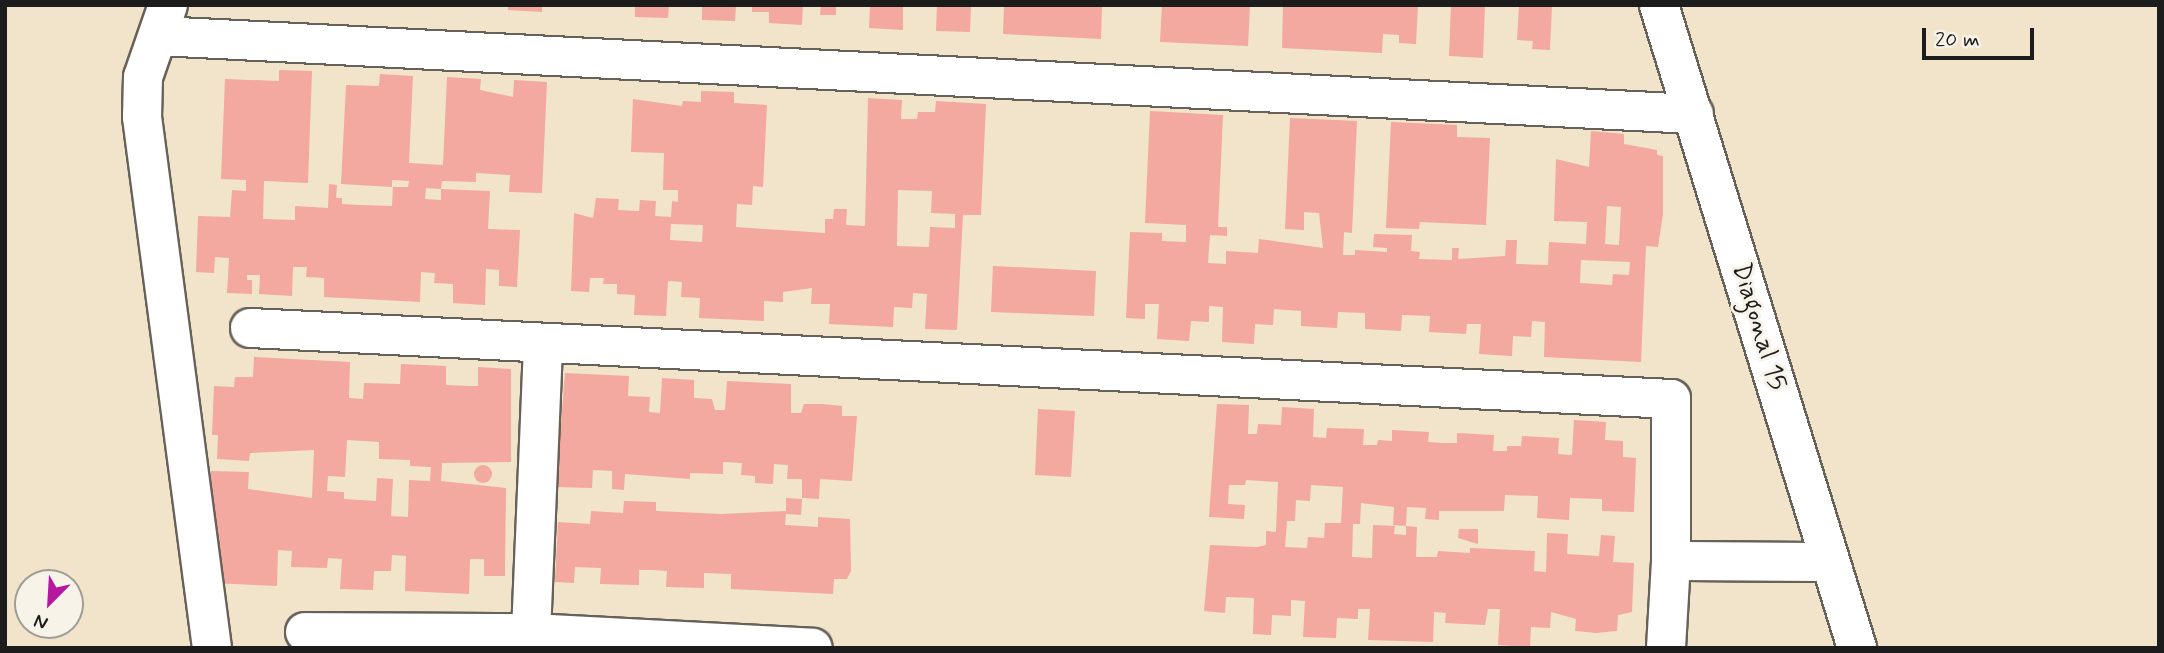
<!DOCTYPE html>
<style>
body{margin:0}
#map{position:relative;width:2164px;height:653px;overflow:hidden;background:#f1e4ca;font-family:Mynerve,sans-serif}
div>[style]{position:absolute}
.building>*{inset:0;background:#f3a8a0}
.round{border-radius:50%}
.roads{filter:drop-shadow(2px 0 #676259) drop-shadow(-2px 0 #676259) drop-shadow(0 2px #676259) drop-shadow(0 -2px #676259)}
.minor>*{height:38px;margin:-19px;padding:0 19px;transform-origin:19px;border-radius:19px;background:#fff}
span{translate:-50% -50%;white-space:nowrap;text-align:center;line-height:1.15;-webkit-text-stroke:6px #f7f3e8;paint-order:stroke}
.street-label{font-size:26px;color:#1c1c1c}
.frame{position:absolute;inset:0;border:7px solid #1c1c1c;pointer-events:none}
.north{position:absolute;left:14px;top:569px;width:70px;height:70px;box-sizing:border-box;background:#f7f3e8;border:2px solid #9f9d96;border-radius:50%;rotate:204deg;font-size:19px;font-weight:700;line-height:28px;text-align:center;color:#1c1c1c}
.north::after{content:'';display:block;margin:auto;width:24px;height:32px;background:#b5179e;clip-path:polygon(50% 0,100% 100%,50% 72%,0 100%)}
.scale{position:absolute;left:1922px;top:28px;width:112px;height:32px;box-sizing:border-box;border:4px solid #1c1c1c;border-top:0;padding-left:9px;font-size:21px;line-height:24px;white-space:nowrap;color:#1c1c1c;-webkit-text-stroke:5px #f7f3e8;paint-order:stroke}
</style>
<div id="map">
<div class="building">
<i style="clip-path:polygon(508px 5px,542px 5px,542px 12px,508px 10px)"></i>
<i style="clip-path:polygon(669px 5px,668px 18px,635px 17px,635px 5px)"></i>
<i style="clip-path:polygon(702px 5px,736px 5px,735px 21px,702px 20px)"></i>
<i style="clip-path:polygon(752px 5px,803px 5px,802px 25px,769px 23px,769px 12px,752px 12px)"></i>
<i style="clip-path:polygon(821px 5px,836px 5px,836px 15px,820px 15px)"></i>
<i style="clip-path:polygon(870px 5px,903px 5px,903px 30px,869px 28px)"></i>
<i style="clip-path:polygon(937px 5px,971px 5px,970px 32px,936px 31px)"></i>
<i style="clip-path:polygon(1004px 5px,1102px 5px,1101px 39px,1003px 34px)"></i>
<i style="clip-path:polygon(1162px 5px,1250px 5px,1248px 46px,1160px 42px)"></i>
<i style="clip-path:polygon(1283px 5px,1418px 5px,1416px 44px,1399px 43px,1399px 35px,1383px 34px,1382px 53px,1282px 48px)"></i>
<i style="clip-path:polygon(1451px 5px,1485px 5px,1483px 58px,1449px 56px)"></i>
<i style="clip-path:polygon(1519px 5px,1552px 5px,1550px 50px,1532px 49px,1533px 41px,1517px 40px)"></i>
<i style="clip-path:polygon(evenodd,279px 70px,312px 71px,308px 183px,264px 181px,263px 219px,295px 220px,295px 206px,328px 208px,329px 184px,337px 185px,336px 198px,342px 198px,342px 204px,360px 205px,392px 206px,393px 187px,408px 187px,409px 181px,392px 180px,392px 187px,341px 184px,346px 85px,379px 86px,380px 74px,413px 76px,409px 163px,443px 165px,447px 77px,481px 79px,480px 90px,513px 97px,514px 80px,547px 82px,542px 193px,509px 192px,510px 175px,476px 173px,476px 182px,442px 181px,441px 189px,490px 191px,488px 229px,520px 230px,517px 287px,499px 286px,499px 270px,486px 269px,485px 305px,453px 303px,453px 284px,434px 283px,435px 273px,421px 272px,420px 302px,324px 297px,324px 278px,306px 277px,307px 267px,293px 267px,292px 296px,259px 294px,260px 275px,247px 275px,247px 280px,252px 280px,252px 294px,227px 293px,229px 258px,215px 257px,214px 273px,196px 272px,198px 216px,230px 217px,232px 190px,246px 191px,246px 180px,221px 179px,225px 79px,279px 81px,279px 70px,426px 188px,441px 189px,441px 200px,425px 199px,426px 188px)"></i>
<i style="clip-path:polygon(evenodd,701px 91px,734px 92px,734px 103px,767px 105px,763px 187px,753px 186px,752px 205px,737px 204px,736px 227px,825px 233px,825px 219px,833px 219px,834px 209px,847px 209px,846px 225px,865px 226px,868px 98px,902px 100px,901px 119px,917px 119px,918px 112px,935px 112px,936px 101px,986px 104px,981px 215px,963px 215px,957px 330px,925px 329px,927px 294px,913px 293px,912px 308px,894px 307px,893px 327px,829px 324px,830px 304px,811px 304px,812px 288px,783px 292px,783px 302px,764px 301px,764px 321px,699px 318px,700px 298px,681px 297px,682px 282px,668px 281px,666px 316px,634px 315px,635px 295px,617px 294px,617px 284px,603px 284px,604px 278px,590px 278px,589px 292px,571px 291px,574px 213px,593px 218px,596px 198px,619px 199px,618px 210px,639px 211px,640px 200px,656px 201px,655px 216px,671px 217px,672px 201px,678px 202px,678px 190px,663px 190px,664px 153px,631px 152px,633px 99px,682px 106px,683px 101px,701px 102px,701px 91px,898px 190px,932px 191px,931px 213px,955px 214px,955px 228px,930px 227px,929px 247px,897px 246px,898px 190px,701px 91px,671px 224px,703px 225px,702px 242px,670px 240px,671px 224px)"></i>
<i style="clip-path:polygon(evenodd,1150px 111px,1223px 115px,1218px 227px,1227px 227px,1227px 236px,1210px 235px,1208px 263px,1226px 264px,1226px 251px,1258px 253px,1259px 239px,1323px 248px,1319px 213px,1304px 212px,1304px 230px,1285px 229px,1290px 118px,1357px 121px,1352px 233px,1344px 232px,1343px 255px,1355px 255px,1355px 250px,1387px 252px,1387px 248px,1373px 247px,1374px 234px,1412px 235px,1411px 251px,1420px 252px,1419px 259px,1452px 260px,1452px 248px,1459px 248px,1458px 259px,1505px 256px,1506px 240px,1517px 240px,1516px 264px,1548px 265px,1549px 242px,1586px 244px,1587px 222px,1554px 221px,1556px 159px,1589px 167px,1591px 131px,1624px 134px,1624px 144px,1657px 150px,1657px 155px,1663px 156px,1663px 214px,1658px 247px,1646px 246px,1641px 362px,1544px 357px,1545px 322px,1532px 321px,1531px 337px,1513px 336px,1512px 356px,1479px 354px,1481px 324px,1467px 324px,1466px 334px,1429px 332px,1430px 316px,1402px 315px,1401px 331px,1365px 329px,1365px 313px,1338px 312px,1337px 328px,1301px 326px,1301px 311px,1274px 309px,1273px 325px,1255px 324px,1254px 344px,1222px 342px,1223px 307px,1209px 306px,1209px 322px,1191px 321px,1189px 341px,1157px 339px,1159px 304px,1145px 304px,1145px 319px,1126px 318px,1130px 232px,1162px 233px,1162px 241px,1186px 242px,1186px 225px,1145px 223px,1150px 111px,1607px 206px,1621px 207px,1619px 245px,1605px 244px,1607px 206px,1150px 111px,1581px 260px,1630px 262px,1629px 275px,1613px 274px,1612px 285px,1580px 283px,1581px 260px)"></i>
<i style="clip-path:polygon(1391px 122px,1457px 125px,1457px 137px,1490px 138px,1486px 225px,1420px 222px,1419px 229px,1386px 228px)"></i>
<i style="clip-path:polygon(993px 266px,1096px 271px,1094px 316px,991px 312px)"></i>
<i style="clip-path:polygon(evenodd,254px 357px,350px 362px,349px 398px,363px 399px,364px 383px,400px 384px,401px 364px,446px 366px,446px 385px,469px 386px,478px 386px,478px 367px,511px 369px,511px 462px,442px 463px,441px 481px,506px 488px,505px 576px,484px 576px,484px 559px,470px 559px,469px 594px,405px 591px,406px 556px,392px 555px,391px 571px,374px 571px,373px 590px,340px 589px,342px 559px,328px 558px,327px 568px,291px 567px,292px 551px,278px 550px,277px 586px,212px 583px,206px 567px,211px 471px,249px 472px,248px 489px,312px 498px,314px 450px,250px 453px,249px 461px,217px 459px,218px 435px,212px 435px,214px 386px,234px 387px,235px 377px,253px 377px,254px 357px,347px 440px,379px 442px,379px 459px,410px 460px,410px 466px,431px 467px,430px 481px,409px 480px,408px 517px,391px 516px,393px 479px,377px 478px,376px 501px,344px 499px,344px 492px,327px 491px,328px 476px,345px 477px,347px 440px)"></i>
<i style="clip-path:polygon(565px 373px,629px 376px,628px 396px,650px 397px,649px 412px,660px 413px,662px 378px,694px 380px,694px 398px,712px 399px,715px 410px,725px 410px,727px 381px,791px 384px,791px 413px,801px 413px,804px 404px,823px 404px,842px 406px,842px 416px,857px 416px,852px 481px,820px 479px,819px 499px,802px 498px,802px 479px,787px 479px,788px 465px,774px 464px,773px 484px,755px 483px,755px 476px,741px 475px,742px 463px,723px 462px,723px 474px,690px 473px,690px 479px,625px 474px,624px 490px,612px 489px,612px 471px,593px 470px,592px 488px,556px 487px)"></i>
<i style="clip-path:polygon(evenodd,1217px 404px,1249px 405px,1248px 434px,1257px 434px,1258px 424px,1281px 425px,1282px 407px,1314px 409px,1313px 437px,1326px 438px,1327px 428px,1364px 429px,1363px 445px,1377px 445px,1378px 440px,1392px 441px,1392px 430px,1429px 432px,1428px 442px,1442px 443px,1457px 443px,1457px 433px,1494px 435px,1493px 451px,1507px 451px,1507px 446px,1521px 446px,1522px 436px,1559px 438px,1558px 454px,1572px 455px,1574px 420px,1606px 422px,1605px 440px,1623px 441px,1623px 457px,1636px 458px,1634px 512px,1602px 511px,1602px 499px,1570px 498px,1569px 520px,1537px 518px,1538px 496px,1505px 495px,1504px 511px,1439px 511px,1439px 520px,1425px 519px,1426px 508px,1407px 507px,1406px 526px,1393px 525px,1394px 507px,1361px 503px,1360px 524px,1353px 524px,1352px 557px,1372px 558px,1373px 525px,1395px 526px,1394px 534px,1406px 535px,1406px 526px,1417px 527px,1416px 557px,1437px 557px,1438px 551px,1470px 553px,1470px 548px,1535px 551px,1534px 571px,1546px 572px,1547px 533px,1568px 534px,1567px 554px,1599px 556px,1601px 535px,1615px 536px,1613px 562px,1634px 563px,1632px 612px,1618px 615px,1617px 631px,1596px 633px,1575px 631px,1576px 619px,1551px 612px,1550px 628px,1531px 627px,1530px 647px,1498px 645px,1500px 609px,1488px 609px,1485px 625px,1445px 623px,1446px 613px,1434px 612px,1433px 642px,1368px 640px,1370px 609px,1358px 609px,1358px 619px,1337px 618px,1336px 638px,1303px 637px,1305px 601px,1291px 600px,1291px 616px,1272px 615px,1271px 635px,1253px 634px,1254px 598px,1226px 597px,1225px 613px,1204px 611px,1210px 545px,1257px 547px,1266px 545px,1266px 531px,1276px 532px,1278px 482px,1246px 480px,1245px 485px,1229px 485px,1228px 504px,1245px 505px,1244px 519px,1209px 517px,1217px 404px,1311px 485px,1343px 487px,1341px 523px,1325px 523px,1324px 538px,1308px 537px,1307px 548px,1285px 547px,1287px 521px,1295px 521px,1296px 500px,1310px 501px,1311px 485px)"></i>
<i style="clip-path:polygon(1038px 409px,1075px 411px,1071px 477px,1035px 475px)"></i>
<i class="round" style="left:474px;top:465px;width:18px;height:18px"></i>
<i style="clip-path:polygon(786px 498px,802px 499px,801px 515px,786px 514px,785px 525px,818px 527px,818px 517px,850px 519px,851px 571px,847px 579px,834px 579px,833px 594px,731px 589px,731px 574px,704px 573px,704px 588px,666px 587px,667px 571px,653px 570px,639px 570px,639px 585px,600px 584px,601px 568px,575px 567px,574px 583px,555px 582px,558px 522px,590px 524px,591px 511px,623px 513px,624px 501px,656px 502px,656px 511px,721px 514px,786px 511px)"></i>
<i style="clip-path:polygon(1459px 529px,1478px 529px,1478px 544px,1458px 538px)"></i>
</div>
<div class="roads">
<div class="minor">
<i style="left:168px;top:5px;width:76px;rotate:109.1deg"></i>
<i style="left:143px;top:77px;width:40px;rotate:91.4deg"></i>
<i style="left:142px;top:117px;width:536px;rotate:82.49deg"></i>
<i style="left:1659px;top:5px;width:673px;rotate:72.88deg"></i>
<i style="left:159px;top:36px;width:1537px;rotate:2.91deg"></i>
<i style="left:250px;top:328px;width:1423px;rotate:2.86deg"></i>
<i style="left:1671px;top:399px;width:162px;rotate:90deg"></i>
<i style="left:1671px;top:561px;width:157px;rotate:0.4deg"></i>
<i style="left:305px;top:632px;width:226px;rotate:0.3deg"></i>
<i style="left:531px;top:633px;width:290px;rotate:-87.6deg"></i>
<i style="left:531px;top:633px;width:282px;rotate:3deg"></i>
<i style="left:1666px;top:648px;width:87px;rotate:-86.7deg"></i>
</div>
</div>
<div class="street-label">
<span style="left:1758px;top:327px;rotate:73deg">Diagonal 15</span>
</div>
<div class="frame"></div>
<div class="north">N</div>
<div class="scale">20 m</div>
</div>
